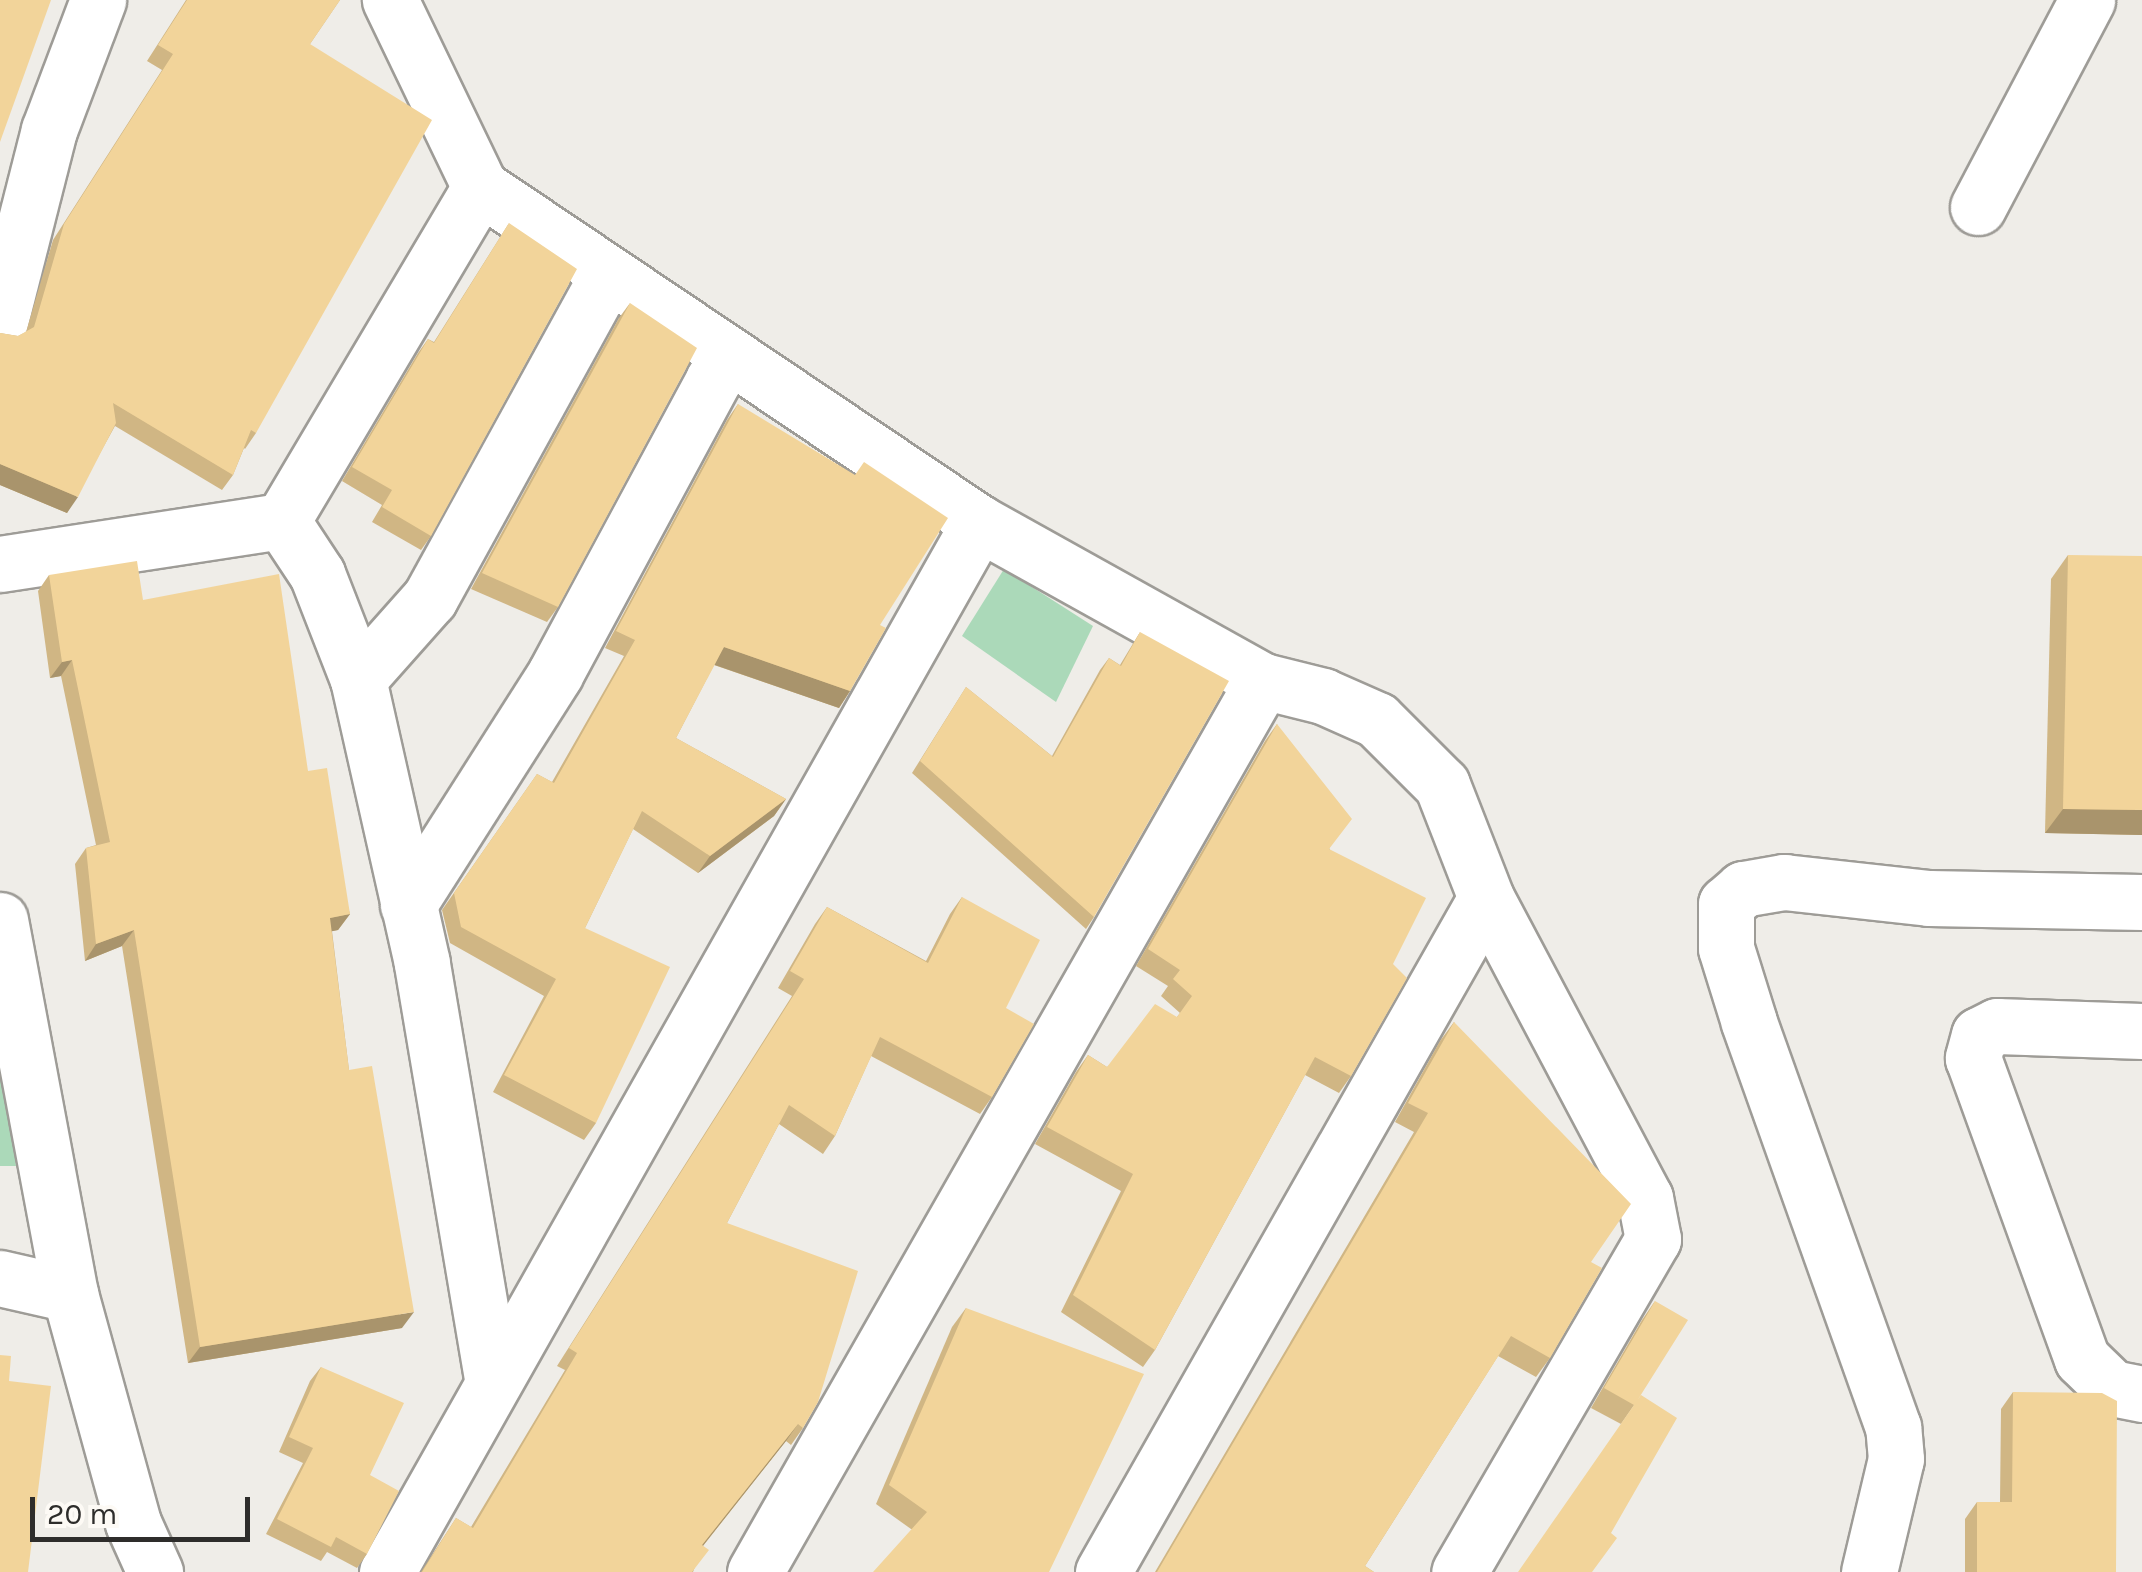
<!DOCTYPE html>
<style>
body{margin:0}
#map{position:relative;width:2142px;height:1572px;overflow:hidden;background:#efede8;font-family:Karla,sans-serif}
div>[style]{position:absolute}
.green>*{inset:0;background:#abd9b9}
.roads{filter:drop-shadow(2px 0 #9e9c97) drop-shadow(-2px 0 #9e9c97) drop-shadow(0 2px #9e9c97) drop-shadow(0 -2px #9e9c97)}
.minor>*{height:55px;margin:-27.5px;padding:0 27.5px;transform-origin:27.5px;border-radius:27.5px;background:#fff}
.wall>*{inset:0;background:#d0b684}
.shaded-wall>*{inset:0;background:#a9946c}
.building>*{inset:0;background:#f2d49a}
span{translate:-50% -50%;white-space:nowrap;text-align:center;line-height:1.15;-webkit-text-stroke:8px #fdfaf5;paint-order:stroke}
.scale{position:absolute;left:30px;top:1497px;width:220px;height:45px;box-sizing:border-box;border:5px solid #2e2d2b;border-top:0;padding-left:12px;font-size:30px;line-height:35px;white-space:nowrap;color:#2e2d2b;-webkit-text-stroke:8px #fdfaf5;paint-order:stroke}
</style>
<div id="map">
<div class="green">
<i style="clip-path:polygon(1004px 569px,1093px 626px,1056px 702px,962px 636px)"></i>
<i style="clip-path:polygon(0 983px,16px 1166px,0 1166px)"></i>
</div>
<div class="roads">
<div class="minor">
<i style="left:480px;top:187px;width:602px;rotate:33.95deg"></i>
<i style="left:979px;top:523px;width:325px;rotate:29.1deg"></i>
<i style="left:1978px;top:207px;width:234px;rotate:-62.2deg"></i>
<i style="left:0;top:322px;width:198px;rotate:-75.7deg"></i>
<i style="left:49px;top:130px;width:139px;rotate:-69.3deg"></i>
<i style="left:282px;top:521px;width:64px;rotate:56.6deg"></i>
<i style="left:317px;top:574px;width:113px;rotate:68.7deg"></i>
<i style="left:0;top:564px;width:285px;rotate:-8.7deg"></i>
<i style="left:282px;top:521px;width:388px;rotate:-59.3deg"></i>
<i style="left:480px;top:187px;width:208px;rotate:-115.7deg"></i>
<i style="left:408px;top:905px;width:274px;rotate:-57.5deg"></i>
<i style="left:555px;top:674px;width:334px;rotate:-61.7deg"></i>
<i style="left:713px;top:380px;width:29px;rotate:-52deg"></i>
<i style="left:0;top:920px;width:380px;rotate:79.4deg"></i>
<i style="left:70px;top:1294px;width:238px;rotate:74.6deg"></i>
<i style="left:133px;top:1523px;width:54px;rotate:65.8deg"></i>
<i style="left:2142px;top:1031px;width:145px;rotate:-178deg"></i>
<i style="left:1997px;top:1026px;width:20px;rotate:153deg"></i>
<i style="left:1979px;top:1035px;width:24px;rotate:105deg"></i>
<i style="left:1973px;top:1058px;width:320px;rotate:70.1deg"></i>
<i style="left:2082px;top:1359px;width:42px;rotate:44deg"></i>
<i style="left:2112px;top:1388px;width:31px;rotate:11deg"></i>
<i style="left:0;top:1278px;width:72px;rotate:12.9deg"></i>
<i style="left:492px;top:1378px;width:421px;rotate:-99.6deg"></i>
<i style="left:422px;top:963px;width:291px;rotate:-102.7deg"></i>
<i style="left:358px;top:679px;width:108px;rotate:-48.4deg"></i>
<i style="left:430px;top:598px;width:367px;rotate:-61.2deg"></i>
<i style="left:387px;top:1572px;width:1205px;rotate:-60.56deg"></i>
<i style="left:755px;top:1572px;width:1026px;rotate:-60.31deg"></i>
<i style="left:1263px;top:681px;width:62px;rotate:14deg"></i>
<i style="left:1323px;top:696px;width:59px;rotate:24deg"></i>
<i style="left:1377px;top:720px;width:92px;rotate:45deg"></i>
<i style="left:1442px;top:785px;width:121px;rotate:68.7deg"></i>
<i style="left:1486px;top:898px;width:340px;rotate:62.1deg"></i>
<i style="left:1645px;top:1198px;width:42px;rotate:79deg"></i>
<i style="left:1653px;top:1239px;width:385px;rotate:120.2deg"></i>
<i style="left:1103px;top:1572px;width:775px;rotate:-60.39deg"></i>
<i style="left:1869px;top:1572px;width:116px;rotate:-76.6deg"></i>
<i style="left:1896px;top:1459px;width:32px;rotate:-95deg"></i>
<i style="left:1893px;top:1427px;width:430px;rotate:-109.6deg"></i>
<i style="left:1749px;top:1022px;width:77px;rotate:-107.3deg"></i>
<i style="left:1726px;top:948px;width:44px;rotate:-90deg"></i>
<i style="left:1726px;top:904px;width:23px;rotate:-41deg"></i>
<i style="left:1743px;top:889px;width:42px;rotate:-9.7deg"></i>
<i style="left:1784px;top:882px;width:146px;rotate:6.3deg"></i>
<i style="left:1929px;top:898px;width:213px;rotate:1.1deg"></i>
</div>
</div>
<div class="wall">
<i style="clip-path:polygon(186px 0,340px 0,310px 44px,256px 433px,245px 449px,244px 448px,233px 475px,222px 490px,115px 426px,67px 513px,0 485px,0 333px,18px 336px,26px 332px,53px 240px,162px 70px,147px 61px)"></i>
<i style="clip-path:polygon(509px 223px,431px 536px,421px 550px,372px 522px,382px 505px,342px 481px,418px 353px,428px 339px,434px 342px)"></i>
<i style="clip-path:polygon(630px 303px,558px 607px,547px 622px,471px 589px,619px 318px)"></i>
<i style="clip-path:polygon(738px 404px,880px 625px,850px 691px,839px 708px,714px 665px,676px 738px,786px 799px,774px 816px,698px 873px,633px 829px,585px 928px,596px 1123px,584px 1140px,493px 1092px,544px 996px,450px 943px,442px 910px,537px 774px,552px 782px,624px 656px,605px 648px,727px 420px)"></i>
<i style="clip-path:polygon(2068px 555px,2142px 835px,2045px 833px,2051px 579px)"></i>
<i style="clip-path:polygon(49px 575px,143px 600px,308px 771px,350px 914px,338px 930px,332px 931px,349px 1070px,402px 1328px,188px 1363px,122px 946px,85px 961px,75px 864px,86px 848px,96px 845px,61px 676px,50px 678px,38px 591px)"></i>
<i style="clip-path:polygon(1140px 632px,1094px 917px,1086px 929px,912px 773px,966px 687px,1052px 756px,1100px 670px,1109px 658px,1120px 665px)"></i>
<i style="clip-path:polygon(1277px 724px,1330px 850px,1393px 964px,1351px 1076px,1339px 1093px,1305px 1075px,1155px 1350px,1143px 1367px,1061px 1312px,1121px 1191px,1035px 1144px,1076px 1072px,1088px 1055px,1107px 1067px,1177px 1017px,1180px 1013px,1161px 996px,1168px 986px,1136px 966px,1265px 741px)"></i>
<i style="clip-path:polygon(962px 897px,1006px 1008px,992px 1097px,980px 1114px,871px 1056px,835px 1136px,823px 1154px,779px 1124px,727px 1223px,803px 1428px,791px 1445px,786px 1441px,703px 1546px,693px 1572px,421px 1572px,456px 1518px,471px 1527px,565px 1370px,557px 1366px,792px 996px,778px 988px,815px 924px,827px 907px,926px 961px,950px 914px)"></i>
<i style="clip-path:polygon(1454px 1022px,1591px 1262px,1550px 1358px,1536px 1377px,1498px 1356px,1365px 1566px,1374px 1572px,1155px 1572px,1414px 1132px,1395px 1122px,1440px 1041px)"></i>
<i style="clip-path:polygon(1655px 1301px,1637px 1401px,1621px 1424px,1591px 1408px,1642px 1320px)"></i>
<i style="clip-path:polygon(966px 1308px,1049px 1572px,911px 1529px,876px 1504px,952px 1327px)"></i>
<i style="clip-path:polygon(321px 1367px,370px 1475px,367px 1554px,357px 1568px,327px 1552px,321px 1561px,266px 1534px,303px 1463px,279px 1452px,310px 1381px)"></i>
<i style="clip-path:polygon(2013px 1392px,2116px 1572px,1965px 1572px,1965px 1519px,1977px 1502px,2000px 1502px,2001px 1409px)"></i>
</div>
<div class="shaded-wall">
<i style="clip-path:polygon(0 464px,78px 497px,67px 513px,0 485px)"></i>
<i style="clip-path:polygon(724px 647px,850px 691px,839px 708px,712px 664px)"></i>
<i style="clip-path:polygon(72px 660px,61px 676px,50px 678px,62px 662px)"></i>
<i style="clip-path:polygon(786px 799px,774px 816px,698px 873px,710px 856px)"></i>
<i style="clip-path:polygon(2063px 809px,2142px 810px,2142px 835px,2045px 833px)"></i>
<i style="clip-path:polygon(350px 914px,338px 930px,319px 934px,330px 918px)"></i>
<i style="clip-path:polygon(134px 930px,122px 946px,85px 961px,96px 944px)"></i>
<i style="clip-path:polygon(414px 1312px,402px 1328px,188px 1363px,200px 1347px)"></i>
<i style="clip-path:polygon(798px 1424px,786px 1441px,690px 1562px,702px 1545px)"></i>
</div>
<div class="building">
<i style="clip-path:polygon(0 0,51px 0,0 142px)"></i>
<i style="clip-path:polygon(187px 0,340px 0,310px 44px,432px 120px,256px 433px,251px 430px,233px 475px,113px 403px,116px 423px,78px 497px,0 464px,0 333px,18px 336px,34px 327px,64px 224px,173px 54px,158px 45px)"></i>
<i style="clip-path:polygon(509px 223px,577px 269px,431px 536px,382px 507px,392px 490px,352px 467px,428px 339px,434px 343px)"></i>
<i style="clip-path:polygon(630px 303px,697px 348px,558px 607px,482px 573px)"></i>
<i style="clip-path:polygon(738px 404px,855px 475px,864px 462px,948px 518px,880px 625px,886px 628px,850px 691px,724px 647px,676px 738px,786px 799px,710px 856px,642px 811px,585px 928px,670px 967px,596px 1123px,504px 1075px,556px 979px,461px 927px,454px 893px,537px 774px,554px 783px,635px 640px,616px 631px)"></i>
<i style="clip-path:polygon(2068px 555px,2142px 556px,2142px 810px,2063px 809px)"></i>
<i style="clip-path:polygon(137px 561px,143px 600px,279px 574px,308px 771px,327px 768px,350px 914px,330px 918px,349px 1070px,372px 1066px,414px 1312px,200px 1347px,134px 930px,96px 944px,86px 848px,110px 842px,72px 660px,62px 662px,49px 575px)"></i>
<i style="clip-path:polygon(1140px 632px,1229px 681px,1094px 917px,920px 761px,966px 687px,1053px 757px,1109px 658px,1121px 666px)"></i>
<i style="clip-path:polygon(1277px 724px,1352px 819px,1329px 849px,1426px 898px,1393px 964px,1407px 978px,1351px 1076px,1315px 1057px,1155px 1350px,1073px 1295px,1133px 1174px,1047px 1127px,1088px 1055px,1107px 1067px,1155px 1004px,1177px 1017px,1192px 996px,1173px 979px,1180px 970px,1148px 949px)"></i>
<i style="clip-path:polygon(962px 897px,1040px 940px,1006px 1008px,1034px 1024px,992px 1097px,880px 1037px,835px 1136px,789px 1105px,727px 1223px,858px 1271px,818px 1402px,803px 1428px,798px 1424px,702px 1545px,709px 1550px,692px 1572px,422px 1572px,456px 1518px,473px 1528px,577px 1353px,569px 1348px,804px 979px,790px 971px,827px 907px,928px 963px)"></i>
<i style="clip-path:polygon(1454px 1022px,1631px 1204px,1591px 1262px,1602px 1268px,1550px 1358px,1511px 1336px,1365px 1566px,1374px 1572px,1157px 1572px,1428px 1113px,1408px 1103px)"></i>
<i style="clip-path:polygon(1655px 1301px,1688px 1320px,1637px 1401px,1641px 1395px,1677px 1418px,1611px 1533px,1617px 1538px,1592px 1572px,1518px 1572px,1634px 1405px,1604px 1388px)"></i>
<i style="clip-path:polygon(966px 1308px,1144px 1374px,1049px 1572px,873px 1572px,927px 1512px,889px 1485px)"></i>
<i style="clip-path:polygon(0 1355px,11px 1356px,9px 1381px,51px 1386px,28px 1572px,0 1572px)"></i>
<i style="clip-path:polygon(321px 1367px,404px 1403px,370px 1475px,399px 1491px,367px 1554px,336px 1537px,331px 1547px,277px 1519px,313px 1448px,289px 1437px)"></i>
<i style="clip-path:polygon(2013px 1392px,2102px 1393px,2117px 1401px,2116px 1572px,1977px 1572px,1977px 1502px,2012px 1502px)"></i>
</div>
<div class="scale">20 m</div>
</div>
